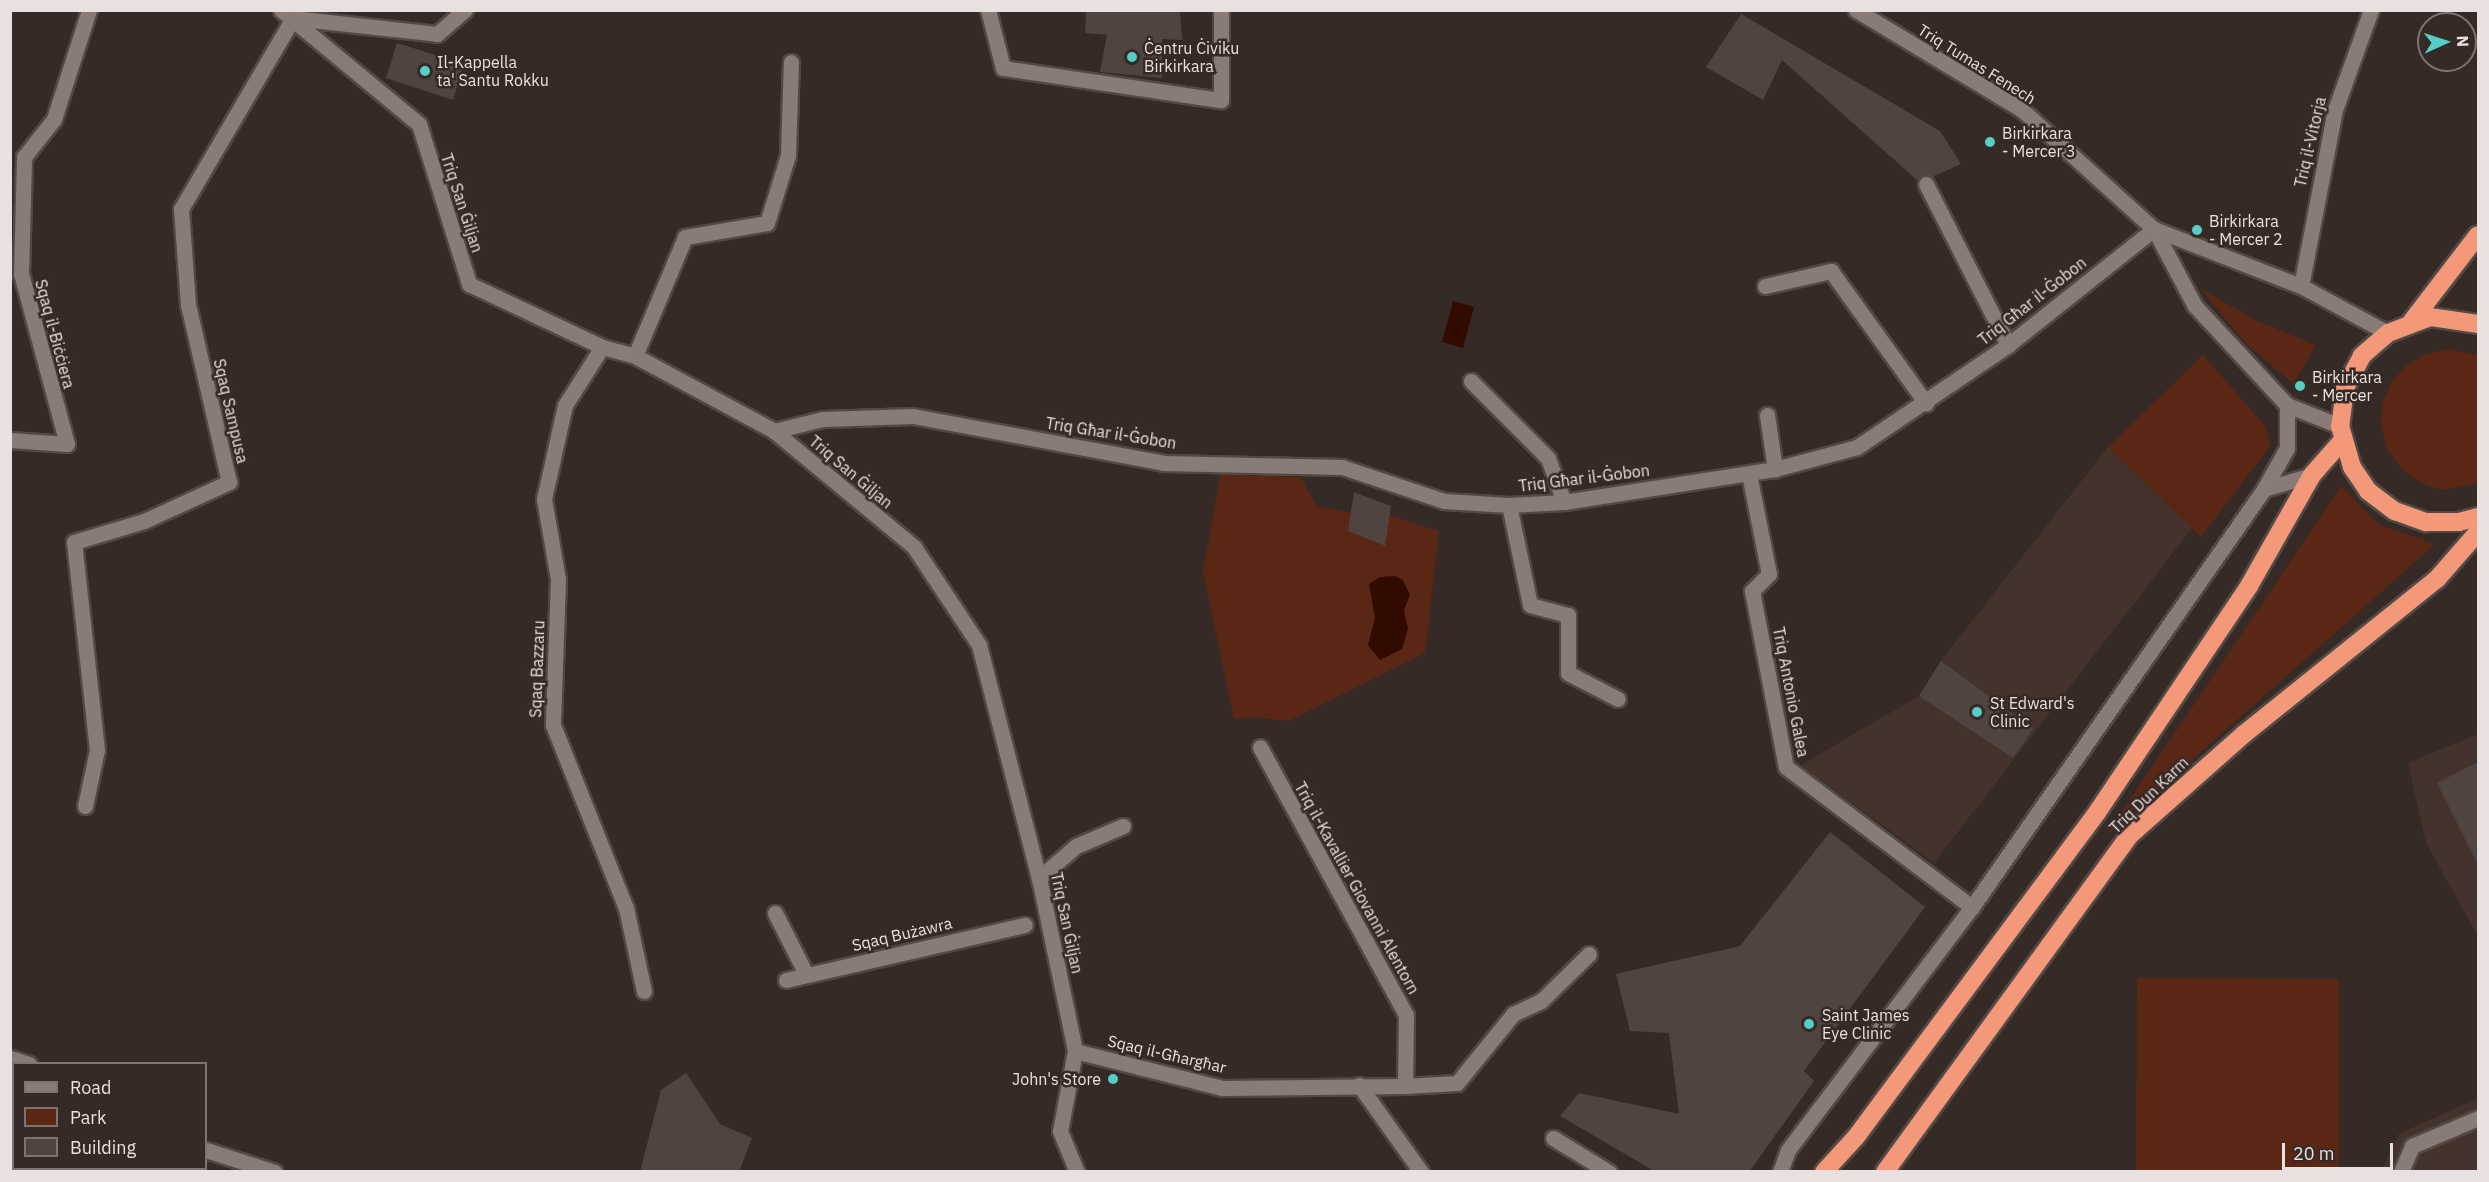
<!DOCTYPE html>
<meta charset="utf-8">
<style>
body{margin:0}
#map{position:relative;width:2489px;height:1182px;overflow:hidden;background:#362a26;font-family:"IBM Plex Sans",sans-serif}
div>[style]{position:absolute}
.built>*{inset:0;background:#44332d}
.green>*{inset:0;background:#5b2715}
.water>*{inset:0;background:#320b00}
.building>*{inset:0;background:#504440}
.roads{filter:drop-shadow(2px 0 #524945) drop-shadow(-2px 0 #524945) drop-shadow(0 2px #524945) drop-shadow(0 -2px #524945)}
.lane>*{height:15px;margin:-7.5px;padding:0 7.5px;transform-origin:7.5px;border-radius:7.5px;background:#897c77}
.street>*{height:15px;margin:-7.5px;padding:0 7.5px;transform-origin:7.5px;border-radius:7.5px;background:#897c77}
.highway>*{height:18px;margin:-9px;padding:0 9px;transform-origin:9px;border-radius:9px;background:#f4987a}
.dots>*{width:16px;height:16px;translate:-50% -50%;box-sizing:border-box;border:3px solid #362a26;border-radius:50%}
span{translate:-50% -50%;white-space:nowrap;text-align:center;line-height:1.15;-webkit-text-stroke:5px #362a26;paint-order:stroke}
.poi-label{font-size:16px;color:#e9e1df}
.left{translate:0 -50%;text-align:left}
.right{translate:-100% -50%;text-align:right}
.street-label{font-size:16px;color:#e9e1df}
.frame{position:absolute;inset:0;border:12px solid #e9e1df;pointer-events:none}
.legend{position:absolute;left:12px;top:1062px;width:195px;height:108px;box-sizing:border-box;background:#362a26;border:2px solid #7e7370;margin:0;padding:8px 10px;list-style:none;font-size:18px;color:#e9e1df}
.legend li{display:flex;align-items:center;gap:12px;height:30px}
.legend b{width:30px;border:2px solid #7e7370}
.north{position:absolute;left:2417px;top:12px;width:60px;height:60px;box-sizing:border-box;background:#362a26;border:2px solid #7e7370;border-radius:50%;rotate:87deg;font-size:16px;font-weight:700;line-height:24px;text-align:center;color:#e9e1df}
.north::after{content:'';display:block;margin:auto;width:21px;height:27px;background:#55cec6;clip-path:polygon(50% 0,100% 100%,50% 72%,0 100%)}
.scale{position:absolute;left:2282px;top:1143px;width:111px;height:27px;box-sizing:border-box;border:3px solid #e9e1df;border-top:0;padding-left:8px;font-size:18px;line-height:21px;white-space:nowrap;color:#e9e1df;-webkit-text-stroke:4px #362a26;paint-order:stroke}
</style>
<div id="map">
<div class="built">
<i style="clip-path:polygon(2108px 447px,2192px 528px,1934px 863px,1801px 765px,1919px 696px,1941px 661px)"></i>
<i style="clip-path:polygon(2478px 734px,2478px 936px,2426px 843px,2408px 763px)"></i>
<i style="clip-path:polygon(2478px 1098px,2478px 1171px,2381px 1172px,2399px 1134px)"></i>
</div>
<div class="green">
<i style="clip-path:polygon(2201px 289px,2257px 321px,2315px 345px,2294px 384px,2247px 345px)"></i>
<i style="clip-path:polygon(2448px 349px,2478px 355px,2478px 483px,2442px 490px,2419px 482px,2400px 467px,2386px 447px,2381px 423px,2383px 401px,2392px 381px,2407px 365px,2426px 354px)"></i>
<i style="clip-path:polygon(2203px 355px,2265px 426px,2270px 446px,2201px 537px,2108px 447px)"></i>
<i style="clip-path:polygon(1220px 475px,1301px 477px,1316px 506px,1351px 513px,1349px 531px,1384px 546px,1389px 515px,1439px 531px,1425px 653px,1289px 721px,1251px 717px,1234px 719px,1203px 572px)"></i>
<i style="clip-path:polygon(2341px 486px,2379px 525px,2435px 544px,2105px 837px)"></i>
<i style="clip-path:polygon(2137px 978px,2339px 979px,2339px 1171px,2136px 1171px)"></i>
</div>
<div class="water">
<i style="clip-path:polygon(1453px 301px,1474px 307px,1463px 348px,1442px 342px)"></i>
<i style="clip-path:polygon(1395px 576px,1403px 580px,1410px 595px,1404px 610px,1408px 629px,1402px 649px,1380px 660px,1368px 645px,1375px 618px,1369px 584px,1380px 577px)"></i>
</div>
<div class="building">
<i style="clip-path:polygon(1086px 10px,1180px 10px,1182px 40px,1162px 39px,1162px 78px,1100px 72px,1107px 35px,1085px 33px)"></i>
<i style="clip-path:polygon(1741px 14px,1940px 131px,1961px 164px,1932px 177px,1922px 175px,1917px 180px,1782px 60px,1763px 100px,1706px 67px)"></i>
<i style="clip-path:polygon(397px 43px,464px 64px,453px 100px,386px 78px)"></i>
<i style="clip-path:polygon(1354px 492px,1391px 506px,1385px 546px,1348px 531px)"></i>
<i style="clip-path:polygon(1941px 661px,2033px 729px,2013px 758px,1919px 696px)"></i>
<i style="clip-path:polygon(2478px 762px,2478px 865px,2437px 783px)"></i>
<i style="clip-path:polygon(1830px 832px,1925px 907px,1804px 1071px,1814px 1081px,1749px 1172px,1656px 1172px,1560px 1116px,1579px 1093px,1679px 1114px,1669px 1033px,1630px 1031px,1616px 974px,1740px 946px)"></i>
<i style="clip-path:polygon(686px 1073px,720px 1124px,752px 1138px,739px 1172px,640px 1172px,661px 1090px)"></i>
</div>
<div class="roads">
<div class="lane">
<i style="left:988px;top:10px;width:60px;rotate:75.5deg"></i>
<i style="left:1003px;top:68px;width:220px;rotate:8.4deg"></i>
<i style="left:602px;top:347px;width:69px;rotate:122.5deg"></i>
<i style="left:565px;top:405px;width:96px;rotate:102.6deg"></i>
<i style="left:544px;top:499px;width:81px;rotate:80.1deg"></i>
<i style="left:558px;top:579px;width:146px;rotate:92deg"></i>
<i style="left:553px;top:725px;width:197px;rotate:68.3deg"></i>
<i style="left:626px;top:908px;width:85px;rotate:77.8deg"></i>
<i style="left:635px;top:356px;width:129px;rotate:-67.2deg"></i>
<i style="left:685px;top:237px;width:83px;rotate:-9.7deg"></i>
<i style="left:767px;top:223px;width:71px;rotate:-72.8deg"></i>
<i style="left:788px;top:155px;width:93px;rotate:-88.2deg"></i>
<i style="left:1767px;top:415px;width:55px;rotate:81.6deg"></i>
<i style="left:10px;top:440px;width:57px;rotate:4deg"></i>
<i style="left:67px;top:444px;width:176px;rotate:-105.1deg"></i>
<i style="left:21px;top:274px;width:117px;rotate:-88.5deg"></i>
<i style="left:24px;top:157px;width:48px;rotate:-51.7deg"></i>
<i style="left:54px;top:119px;width:114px;rotate:-72.2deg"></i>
<i style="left:2264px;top:489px;width:47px;rotate:-60.7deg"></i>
<i style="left:2287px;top:448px;width:43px;rotate:-90deg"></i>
<i style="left:1509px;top:505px;width:102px;rotate:78.1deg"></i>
<i style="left:1530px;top:605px;width:39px;rotate:15deg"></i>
<i style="left:1568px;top:615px;width:58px;rotate:90deg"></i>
<i style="left:1568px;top:673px;width:56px;rotate:27.5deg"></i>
<i style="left:85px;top:806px;width:57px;rotate:-77.9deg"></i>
<i style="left:97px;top:750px;width:209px;rotate:-96.3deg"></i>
<i style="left:74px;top:542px;width:73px;rotate:-16.7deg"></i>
<i style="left:144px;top:521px;width:94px;rotate:-24.6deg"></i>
<i style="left:229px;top:482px;width:183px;rotate:-103deg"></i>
<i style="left:188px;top:304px;width:95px;rotate:-94.2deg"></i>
<i style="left:181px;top:209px;width:221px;rotate:-59.6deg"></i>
<i style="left:1039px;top:878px;width:49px;rotate:-40.9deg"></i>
<i style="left:1076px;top:846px;width:51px;rotate:-23.1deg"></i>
<i style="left:775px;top:913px;width:68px;rotate:63.1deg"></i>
<i style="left:786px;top:980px;width:245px;rotate:-13deg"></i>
<i style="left:1359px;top:1085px;width:107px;rotate:54.5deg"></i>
<i style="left:1405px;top:1086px;width:52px;rotate:-3.3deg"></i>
<i style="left:1457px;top:1083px;width:89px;rotate:-50.9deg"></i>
<i style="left:1513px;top:1014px;width:31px;rotate:-25deg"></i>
<i style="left:1541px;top:1001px;width:67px;rotate:-44.4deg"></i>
<i style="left:1553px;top:1138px;width:66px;rotate:31.3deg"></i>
<i style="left:1780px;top:1172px;width:23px;rotate:-70deg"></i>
<i style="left:1788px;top:1150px;width:305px;rotate:-52.9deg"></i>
<i style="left:1972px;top:907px;width:510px;rotate:-55.06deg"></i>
<i style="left:2264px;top:489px;width:50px;rotate:-16.3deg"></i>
<i style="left:2401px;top:1172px;width:28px;rotate:-67deg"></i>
<i style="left:2412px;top:1146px;width:72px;rotate:-23deg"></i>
</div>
<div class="street">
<i style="left:281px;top:10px;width:179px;rotate:39.6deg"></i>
<i style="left:419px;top:124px;width:168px;rotate:72.6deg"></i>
<i style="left:469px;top:284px;width:147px;rotate:25.3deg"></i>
<i style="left:602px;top:347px;width:34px;rotate:15deg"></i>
<i style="left:635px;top:356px;width:158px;rotate:28.3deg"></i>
<i style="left:774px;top:431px;width:182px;rotate:39.6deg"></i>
<i style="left:914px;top:547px;width:118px;rotate:56.4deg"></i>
<i style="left:979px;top:645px;width:241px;rotate:75.6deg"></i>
<i style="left:1039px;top:878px;width:177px;rotate:78.2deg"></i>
<i style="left:1075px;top:1051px;width:81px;rotate:100.6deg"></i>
<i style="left:1060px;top:1131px;width:44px;rotate:67.5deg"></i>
<i style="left:1856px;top:10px;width:192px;rotate:31deg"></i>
<i style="left:2021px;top:109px;width:179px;rotate:42.1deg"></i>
<i style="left:2154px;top:229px;width:87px;rotate:62deg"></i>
<i style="left:2195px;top:306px;width:135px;rotate:47.1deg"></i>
<i style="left:2287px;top:405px;width:57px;rotate:21.6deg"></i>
<i style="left:293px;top:18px;width:145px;rotate:6.3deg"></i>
<i style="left:437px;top:34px;width:37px;rotate:-41deg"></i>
<i style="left:1221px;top:100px;width:90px;rotate:-90deg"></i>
<i style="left:1926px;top:184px;width:181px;rotate:63deg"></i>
<i style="left:2154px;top:229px;width:158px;rotate:21.2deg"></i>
<i style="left:2301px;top:286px;width:99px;rotate:28.4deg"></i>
<i style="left:1765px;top:286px;width:68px;rotate:-12.8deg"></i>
<i style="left:1831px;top:271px;width:163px;rotate:54.3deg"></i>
<i style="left:2301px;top:286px;width:179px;rotate:-79.1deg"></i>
<i style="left:2335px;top:110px;width:106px;rotate:-70.2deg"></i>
<i style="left:1471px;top:381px;width:109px;rotate:45deg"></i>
<i style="left:1548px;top:458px;width:47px;rotate:70deg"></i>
<i style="left:774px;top:431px;width:50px;rotate:-13.8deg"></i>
<i style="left:823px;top:419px;width:90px;rotate:-1.9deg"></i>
<i style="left:913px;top:416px;width:254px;rotate:10.6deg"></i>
<i style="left:1163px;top:463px;width:179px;rotate:1.3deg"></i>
<i style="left:1342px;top:467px;width:108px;rotate:18.4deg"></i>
<i style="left:1444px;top:501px;width:65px;rotate:3.5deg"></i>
<i style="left:1509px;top:505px;width:55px;rotate:-3.1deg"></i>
<i style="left:1564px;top:502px;width:214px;rotate:-8.9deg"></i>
<i style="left:1775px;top:469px;width:85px;rotate:-15deg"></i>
<i style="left:1857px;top:447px;width:182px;rotate:-34deg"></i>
<i style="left:2008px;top:345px;width:186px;rotate:-38.5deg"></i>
<i style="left:1749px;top:474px;width:102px;rotate:78.7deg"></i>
<i style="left:1769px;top:574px;width:24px;rotate:135deg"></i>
<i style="left:1752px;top:591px;width:179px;rotate:79.1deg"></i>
<i style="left:1786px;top:767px;width:233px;rotate:37deg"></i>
<i style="left:1075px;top:1051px;width:152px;rotate:14.1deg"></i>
<i style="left:1222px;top:1088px;width:183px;rotate:-0.6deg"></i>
<i style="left:1405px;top:1086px;width:71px;rotate:-89.2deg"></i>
<i style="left:1406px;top:1015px;width:305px;rotate:-118.6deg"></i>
<i style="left:10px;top:1058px;width:20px;rotate:18deg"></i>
<i style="left:206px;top:1150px;width:72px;rotate:17.7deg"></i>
<i style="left:149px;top:1172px;width:4px;rotate:-76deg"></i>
</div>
<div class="highway">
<i style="left:2412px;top:321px;width:108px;rotate:-52.5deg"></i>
<i style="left:2478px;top:324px;width:49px;rotate:-171.7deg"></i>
<i style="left:2430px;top:317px;width:45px;rotate:159.1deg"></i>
<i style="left:2388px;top:333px;width:35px;rotate:139deg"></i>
<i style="left:2362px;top:356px;width:36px;rotate:118deg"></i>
<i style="left:2345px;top:388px;width:38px;rotate:97deg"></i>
<i style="left:2340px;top:426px;width:43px;rotate:73.7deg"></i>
<i style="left:2352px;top:467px;width:29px;rotate:56deg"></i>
<i style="left:2368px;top:491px;width:34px;rotate:37deg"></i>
<i style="left:2395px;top:511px;width:33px;rotate:20deg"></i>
<i style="left:2426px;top:522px;width:33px"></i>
<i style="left:2459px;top:522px;width:20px;rotate:-15deg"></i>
<i style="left:1824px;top:1172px;width:47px;rotate:-47.6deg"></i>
<i style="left:1856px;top:1137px;width:406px;rotate:-53.4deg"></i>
<i style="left:2098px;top:811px;width:271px;rotate:-56.1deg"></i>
<i style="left:2249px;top:586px;width:128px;rotate:-60.4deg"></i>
<i style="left:2312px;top:475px;width:45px;rotate:-48.6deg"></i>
<i style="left:1885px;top:1172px;width:417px;rotate:-54deg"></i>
<i style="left:2130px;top:835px;width:152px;rotate:-41.5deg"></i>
<i style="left:2244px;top:734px;width:248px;rotate:-38.8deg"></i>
<i style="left:2437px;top:579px;width:62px;rotate:-48.9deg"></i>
</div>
</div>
<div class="dots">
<i style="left:1132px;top:57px;background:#55cec6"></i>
<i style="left:425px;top:71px;background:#55cec6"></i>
<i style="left:1990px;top:142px;background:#55cec6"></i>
<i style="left:2197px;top:230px;background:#55cec6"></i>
<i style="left:2300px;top:386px;background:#55cec6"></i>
<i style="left:1977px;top:712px;background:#55cec6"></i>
<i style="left:1809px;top:1024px;background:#55cec6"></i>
<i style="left:1113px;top:1079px;background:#55cec6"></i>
</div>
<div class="poi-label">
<span class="left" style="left:1144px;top:57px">Ċentru Ċiviku<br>Birkirkara</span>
<span class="left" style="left:437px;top:71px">Il-Kappella<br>ta' Santu Rokku</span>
<span class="left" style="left:2002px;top:142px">Birkirkara<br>- Mercer 3</span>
<span class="left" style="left:2209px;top:230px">Birkirkara<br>- Mercer 2</span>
<span class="left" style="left:2312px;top:386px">Birkirkara<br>- Mercer</span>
<span class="left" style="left:1990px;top:712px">St Edward's<br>Clinic</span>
<span class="left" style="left:1822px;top:1024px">Saint James<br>Eye Clinic</span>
<span class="right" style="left:1101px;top:1079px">John's Store</span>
</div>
<div class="street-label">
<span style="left:1977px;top:64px;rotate:32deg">Triq Tumas Fenech</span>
<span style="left:2310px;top:142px;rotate:-77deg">Triq il-Vitorja</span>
<span style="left:462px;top:203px;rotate:72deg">Triq San Ġiljan</span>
<span style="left:2032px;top:301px;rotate:-38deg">Triq Għar il-Ġobon</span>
<span style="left:55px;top:334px;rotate:75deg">Sqaq il-Biċċiera</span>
<span style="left:231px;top:411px;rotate:77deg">Sqaq Sampusa</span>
<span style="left:1111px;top:433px;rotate:9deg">Triq Għar il-Ġobon</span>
<span style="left:851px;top:472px;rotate:40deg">Triq San Ġiljan</span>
<span style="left:1584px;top:478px;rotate:-7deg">Triq Għar il-Ġobon</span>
<span style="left:537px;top:669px;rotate:-88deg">Sqaq Bazzaru</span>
<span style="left:1791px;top:692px;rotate:79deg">Triq Antonio Galea</span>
<span style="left:2149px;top:795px;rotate:-44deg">Triq Dun Karm</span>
<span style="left:1357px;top:888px;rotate:61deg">Triq il-Kavallier Giovanni Alentorn</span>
<span style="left:1067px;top:923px;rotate:78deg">Triq San Ġiljan</span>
<span style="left:902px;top:934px;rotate:-13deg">Sqaq Bużawra</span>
<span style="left:1167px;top:1054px;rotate:13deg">Sqaq il-Għargħar</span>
</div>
<div class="frame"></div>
<ul class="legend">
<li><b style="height:8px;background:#897c77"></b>Road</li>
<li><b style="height:16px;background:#5b2715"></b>Park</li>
<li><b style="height:16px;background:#504440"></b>Building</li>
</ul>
<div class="north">N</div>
<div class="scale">20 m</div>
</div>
